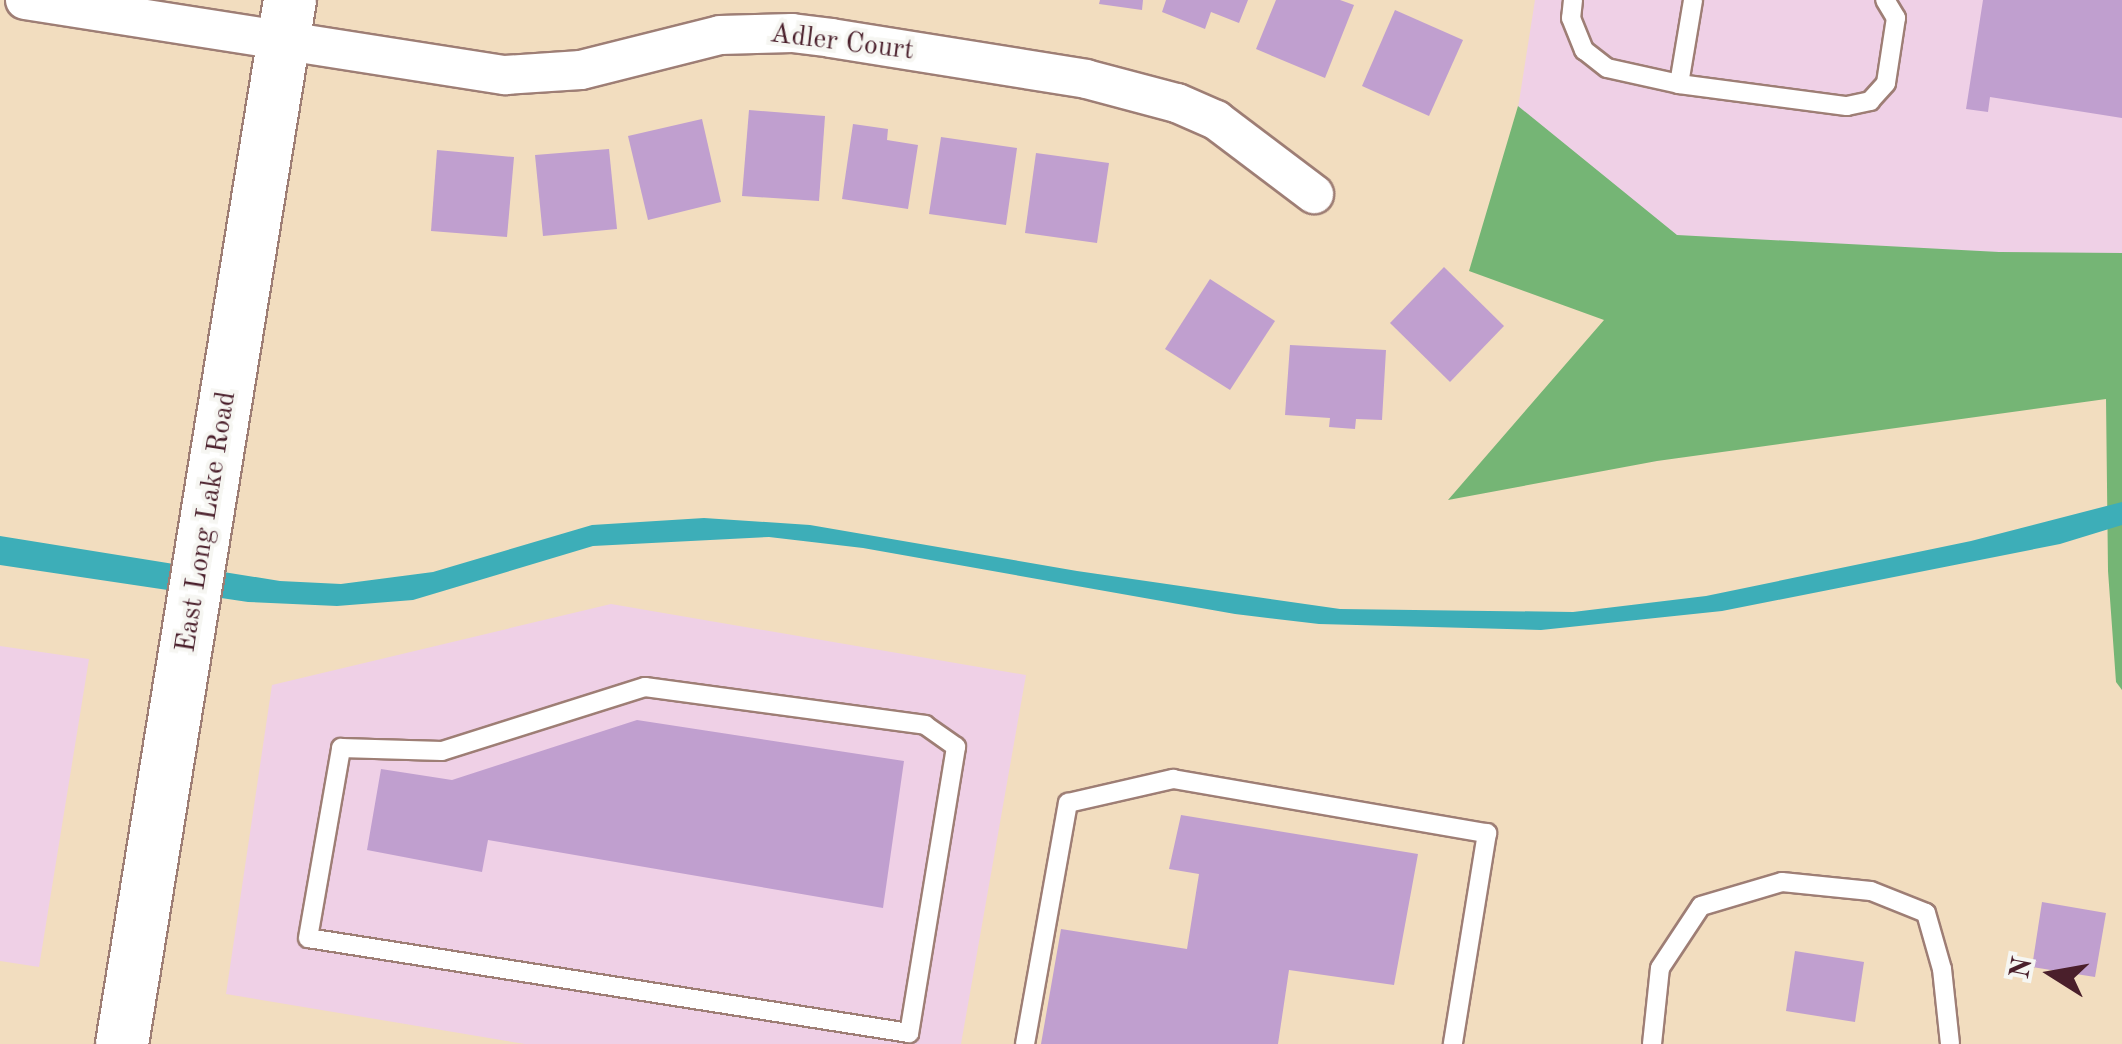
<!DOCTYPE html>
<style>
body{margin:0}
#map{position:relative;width:2122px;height:1044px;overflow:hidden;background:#f2ddbf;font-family:"Old Standard TT",serif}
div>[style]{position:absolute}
.built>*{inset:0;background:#efd0e6}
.forest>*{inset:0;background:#75b575}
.water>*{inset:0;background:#3daeb8}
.building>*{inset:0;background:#c09fcf}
.roads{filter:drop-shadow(2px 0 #9e7e75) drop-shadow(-2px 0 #9e7e75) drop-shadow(0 2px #9e7e75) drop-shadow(0 -2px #9e7e75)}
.service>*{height:18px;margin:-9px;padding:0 9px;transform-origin:9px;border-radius:9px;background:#fff}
.minor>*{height:38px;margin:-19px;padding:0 19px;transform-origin:19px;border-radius:19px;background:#fff}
.secondary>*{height:52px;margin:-26px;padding:0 26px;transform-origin:26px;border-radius:26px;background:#fff}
span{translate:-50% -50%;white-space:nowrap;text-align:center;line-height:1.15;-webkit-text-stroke:8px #f6f6f2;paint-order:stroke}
.street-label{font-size:28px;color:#4a1f2b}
.north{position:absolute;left:2002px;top:924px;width:100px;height:100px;-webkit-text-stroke:8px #f6f6f2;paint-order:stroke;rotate:281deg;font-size:28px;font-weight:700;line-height:40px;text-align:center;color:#4a1f2b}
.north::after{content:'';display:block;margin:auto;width:35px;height:45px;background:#4a1f2b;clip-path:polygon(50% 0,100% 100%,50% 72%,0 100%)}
</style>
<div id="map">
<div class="built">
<i style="clip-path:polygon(1535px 0,2122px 0,2122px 333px,1498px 235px)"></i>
<i style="clip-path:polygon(611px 604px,1026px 675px,961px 1044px,525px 1044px,226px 994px,272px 685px)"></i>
<i style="clip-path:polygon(0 646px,89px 659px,39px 967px,0 961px)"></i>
</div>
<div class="forest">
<i style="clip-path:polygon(1518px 106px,1677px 235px,1999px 252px,2122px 253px,2122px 690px,2116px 682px,2108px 571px,2106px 399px,1657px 461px,1448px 500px,1604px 320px,1469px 271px)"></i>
</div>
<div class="water">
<i style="clip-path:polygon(2122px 502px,2122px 525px,2060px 544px,1722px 611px,1541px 630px,1319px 624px,1235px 614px,863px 548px,769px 537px,593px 546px,413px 600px,337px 606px,248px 602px,0 565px,0 536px,280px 581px,341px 584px,433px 572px,592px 525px,704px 518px,810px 525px,1077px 571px,1340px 609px,1573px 612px,1706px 596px,1971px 541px)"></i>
</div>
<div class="building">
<i style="clip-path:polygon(1100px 0,1143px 0,1142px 10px,1099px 4px)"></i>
<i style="clip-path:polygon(1166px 0,1248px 0,1239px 23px,1211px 12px,1205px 29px,1162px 12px)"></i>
<i style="clip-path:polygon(1276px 0,1340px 0,1354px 5px,1325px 78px,1256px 49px)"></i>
<i style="clip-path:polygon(1983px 0,2122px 0,2122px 118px,1990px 97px,1988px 112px,1966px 109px)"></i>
<i style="clip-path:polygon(1395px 10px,1463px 40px,1429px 116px,1362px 86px)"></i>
<i style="clip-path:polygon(749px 110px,825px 116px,819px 201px,742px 196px)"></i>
<i style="clip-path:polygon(702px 119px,721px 202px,648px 220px,628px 136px)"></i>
<i style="clip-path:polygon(853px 124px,888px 129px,887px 140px,918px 145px,908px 209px,842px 199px)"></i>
<i style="clip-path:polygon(941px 137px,1017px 148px,1006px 225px,929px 214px)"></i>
<i style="clip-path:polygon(609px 149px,617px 229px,543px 236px,535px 155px)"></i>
<i style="clip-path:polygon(437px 150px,514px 157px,507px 237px,431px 231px)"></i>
<i style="clip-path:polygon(1036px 153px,1109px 163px,1097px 243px,1025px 233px)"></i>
<i style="clip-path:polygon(1444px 267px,1504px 326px,1450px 382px,1390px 323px)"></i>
<i style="clip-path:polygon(1210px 279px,1275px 321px,1230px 390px,1165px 349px)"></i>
<i style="clip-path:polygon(1290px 345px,1386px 350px,1382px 420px,1356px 419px,1355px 429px,1329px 427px,1330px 418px,1285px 415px)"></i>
<i style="clip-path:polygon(637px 720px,904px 761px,883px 908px,488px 840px,482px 872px,367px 850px,381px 769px,452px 780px)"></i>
<i style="clip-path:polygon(1181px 815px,1418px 854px,1394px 985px,1289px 970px,1278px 1044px,1041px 1044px,1061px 929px,1187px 949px,1199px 874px,1169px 869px)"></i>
<i style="clip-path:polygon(2042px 902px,2106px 913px,2095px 977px,2032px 967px)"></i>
<i style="clip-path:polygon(1795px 951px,1864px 962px,1855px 1022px,1786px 1011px)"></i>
</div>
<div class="roads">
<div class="service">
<i style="left:1573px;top:0;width:18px;rotate:96deg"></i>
<i style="left:1571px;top:18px;width:35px;rotate:68deg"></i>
<i style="left:1584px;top:50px;width:29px;rotate:38deg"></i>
<i style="left:1607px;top:68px;width:74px;rotate:12.5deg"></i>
<i style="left:1679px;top:84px;width:169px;rotate:7.5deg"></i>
<i style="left:1847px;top:106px;width:24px;rotate:-12deg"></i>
<i style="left:1870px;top:101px;width:24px;rotate:-48deg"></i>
<i style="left:1886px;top:83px;width:66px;rotate:-81.3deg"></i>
<i style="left:1896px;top:18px;width:21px;rotate:-121deg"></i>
<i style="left:1679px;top:84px;width:85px;rotate:-80.5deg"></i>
<i style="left:645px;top:687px;width:283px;rotate:7.7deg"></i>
<i style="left:925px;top:725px;width:38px;rotate:35deg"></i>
<i style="left:956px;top:747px;width:290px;rotate:99.3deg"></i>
<i style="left:909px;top:1033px;width:608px;rotate:-171.02deg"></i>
<i style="left:308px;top:938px;width:193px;rotate:-80.1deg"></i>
<i style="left:341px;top:748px;width:101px;rotate:1.7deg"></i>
<i style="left:442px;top:751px;width:213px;rotate:-17.5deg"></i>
<i style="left:1025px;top:1044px;width:245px;rotate:-79.9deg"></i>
<i style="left:1068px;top:803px;width:108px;rotate:-12.9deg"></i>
<i style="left:1173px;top:779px;width:319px;rotate:9.8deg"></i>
<i style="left:1487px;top:833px;width:214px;rotate:99.2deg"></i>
<i style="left:1652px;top:1044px;width:76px;rotate:-84deg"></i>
<i style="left:1660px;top:968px;width:74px;rotate:-56.5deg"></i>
<i style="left:1701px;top:906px;width:84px;rotate:-16.5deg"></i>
<i style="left:1782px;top:882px;width:89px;rotate:5.8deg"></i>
<i style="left:1871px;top:891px;width:59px;rotate:21.8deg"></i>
<i style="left:1926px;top:913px;width:58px;rotate:74.1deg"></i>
<i style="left:1942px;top:969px;width:75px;rotate:83.9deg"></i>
</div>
<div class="minor">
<i style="left:25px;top:0;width:486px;rotate:8.9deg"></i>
<i style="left:505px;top:75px;width:76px;rotate:-3.8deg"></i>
<i style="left:581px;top:70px;width:143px;rotate:-14.1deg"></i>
<i style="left:720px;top:35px;width:72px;rotate:-1.6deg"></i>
<i style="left:792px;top:33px;width:39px;rotate:7deg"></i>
<i style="left:831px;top:38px;width:258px;rotate:9.1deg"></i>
<i style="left:1086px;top:79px;width:94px;rotate:14.8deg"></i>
<i style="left:1177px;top:103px;width:43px;rotate:23.6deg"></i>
<i style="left:1216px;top:120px;width:123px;rotate:37.1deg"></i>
</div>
<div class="secondary">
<i style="left:122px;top:1044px;width:1057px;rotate:-80.86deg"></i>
</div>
</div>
<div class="street-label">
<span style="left:842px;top:43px;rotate:7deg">Adler Court</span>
<span style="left:207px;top:522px;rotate:-81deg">East Long Lake Road</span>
</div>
<div class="north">N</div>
</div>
